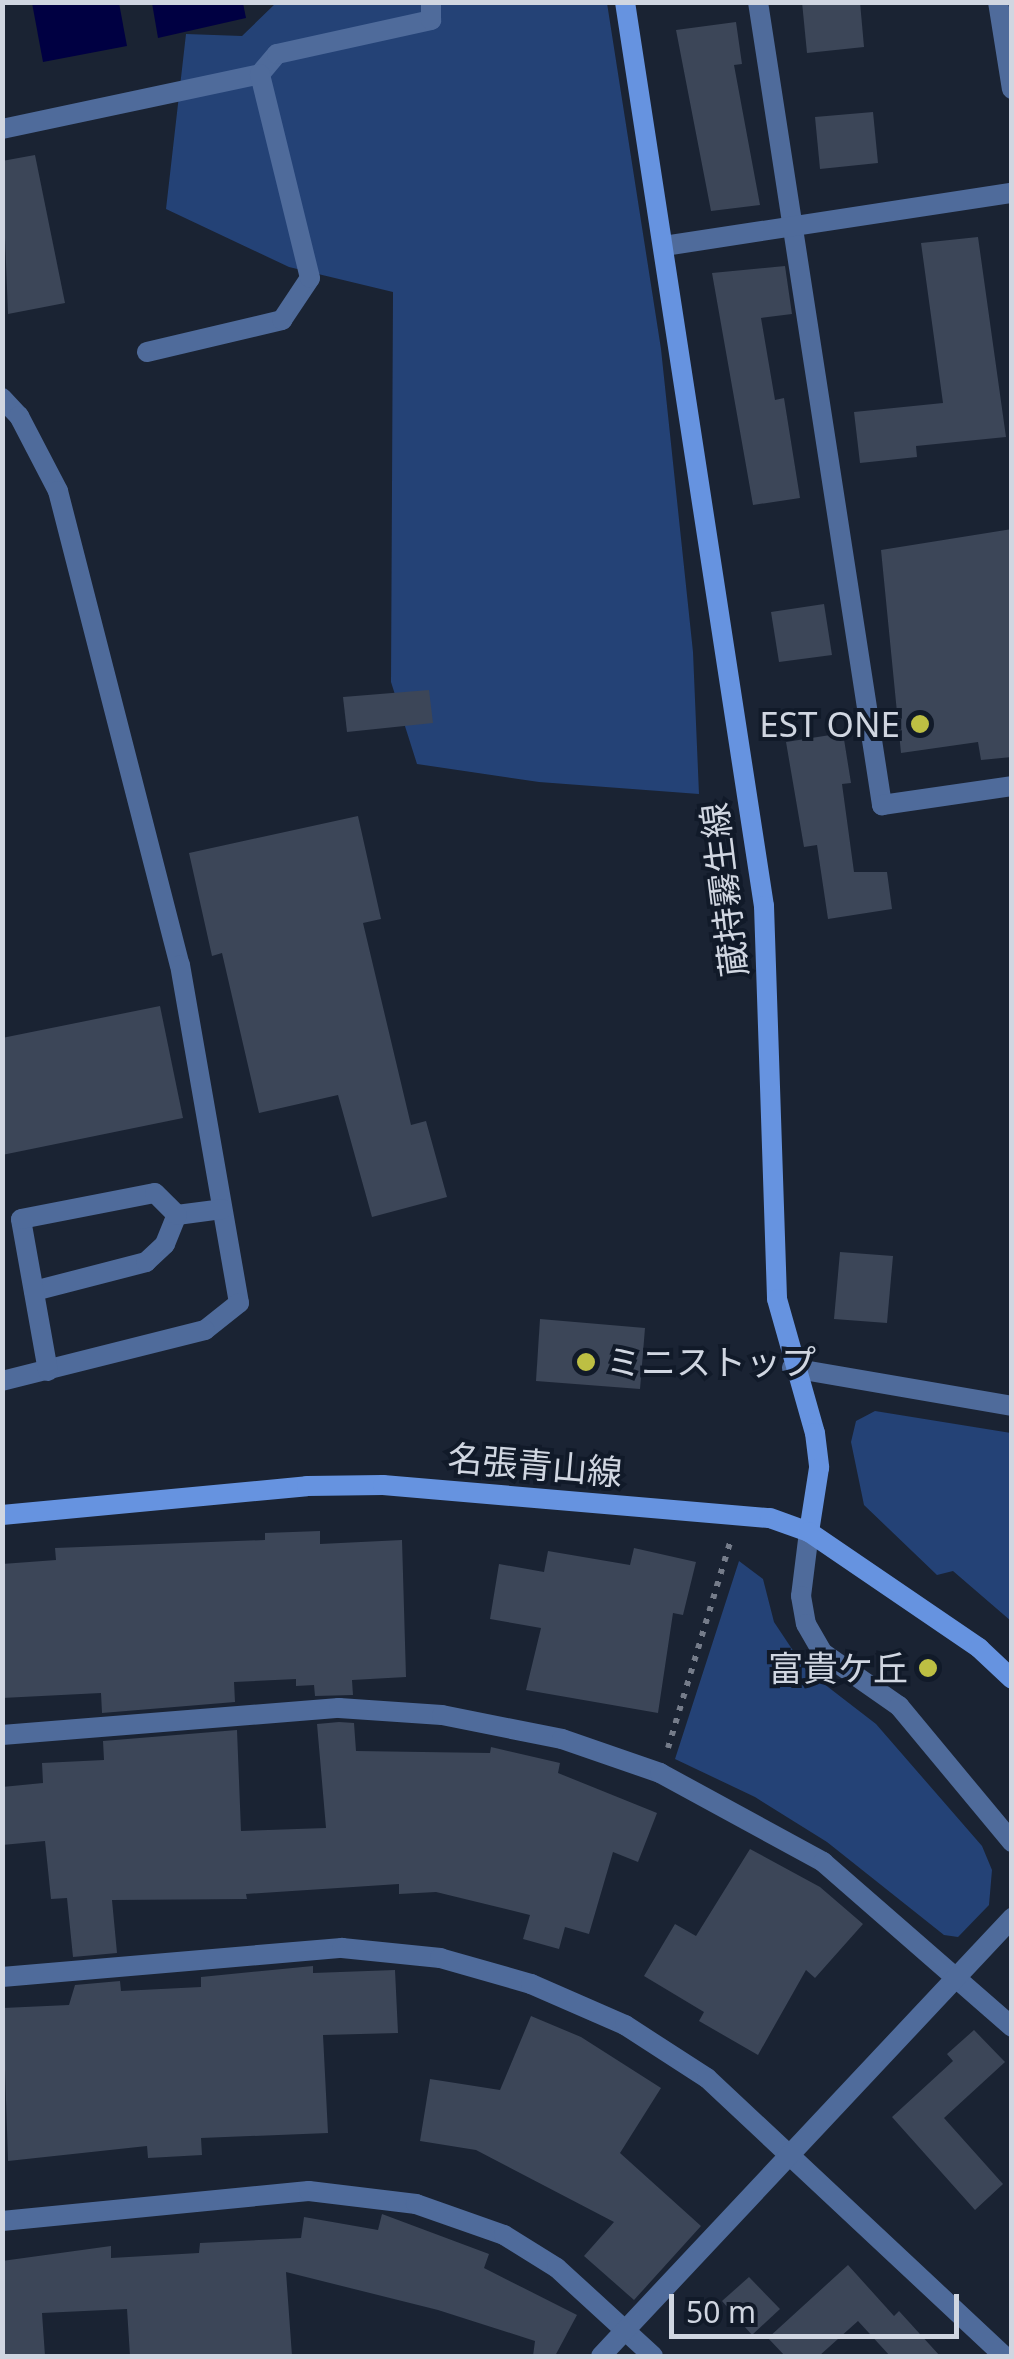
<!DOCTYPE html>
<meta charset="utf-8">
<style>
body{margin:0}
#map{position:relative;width:1014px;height:2359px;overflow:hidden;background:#1a2333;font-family:"Noto Sans","Noto Sans JP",sans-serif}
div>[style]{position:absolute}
.green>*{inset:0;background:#244276}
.water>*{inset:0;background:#000042}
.building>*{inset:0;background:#3c4658}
.path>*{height:6px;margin-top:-3px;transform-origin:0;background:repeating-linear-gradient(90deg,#757c8a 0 5px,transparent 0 13px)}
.service>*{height:20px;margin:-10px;padding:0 10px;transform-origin:10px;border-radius:10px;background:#4f6b9b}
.minor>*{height:20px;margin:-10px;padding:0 10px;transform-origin:10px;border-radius:10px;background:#4f6b9b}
.tertiary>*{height:20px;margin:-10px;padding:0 10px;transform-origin:10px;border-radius:10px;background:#4f6b9b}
.secondary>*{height:20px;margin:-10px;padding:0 10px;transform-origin:10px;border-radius:10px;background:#6693e0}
.dots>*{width:28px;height:28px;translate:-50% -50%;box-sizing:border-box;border:5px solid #111a29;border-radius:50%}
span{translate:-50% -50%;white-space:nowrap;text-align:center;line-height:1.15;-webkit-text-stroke:8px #111a29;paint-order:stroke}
.poi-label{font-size:35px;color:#d0d6e1}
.right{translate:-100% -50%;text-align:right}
.left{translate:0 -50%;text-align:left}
.street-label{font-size:35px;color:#d0d6e1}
.frame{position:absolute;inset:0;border:5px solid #d0d6e1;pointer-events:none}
.scale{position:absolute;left:669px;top:2294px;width:290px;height:45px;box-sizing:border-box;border:5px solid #d0d6e1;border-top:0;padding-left:12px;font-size:30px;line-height:35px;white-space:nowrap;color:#d0d6e1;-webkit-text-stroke:8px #111a29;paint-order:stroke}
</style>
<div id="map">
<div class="green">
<i style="clip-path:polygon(276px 3px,607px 3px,661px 349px,693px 652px,699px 794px,539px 782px,417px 764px,391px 682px,393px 292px,289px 267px,166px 209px,186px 34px,242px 36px)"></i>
<i style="clip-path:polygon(875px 1411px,1011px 1433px,1011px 1621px,953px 1571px,937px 1575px,864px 1505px,851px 1442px,856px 1421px)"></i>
<i style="clip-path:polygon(739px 1561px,763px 1579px,774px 1622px,806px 1670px,876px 1724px,982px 1846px,992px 1870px,989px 1905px,958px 1937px,944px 1935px,827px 1842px,755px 1797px,675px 1759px)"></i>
</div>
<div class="water">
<i style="clip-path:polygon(32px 3px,119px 3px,127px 46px,43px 62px)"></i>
<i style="clip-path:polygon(152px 3px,243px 3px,246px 18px,158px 38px)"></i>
</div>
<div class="building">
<i style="clip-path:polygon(802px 2px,860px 2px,864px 47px,807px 53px)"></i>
<i style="clip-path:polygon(736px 22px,742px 64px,734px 65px,760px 205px,711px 211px,676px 30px)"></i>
<i style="clip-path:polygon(873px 112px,878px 163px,820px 169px,815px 117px)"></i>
<i style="clip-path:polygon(35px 155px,65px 303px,8px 314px,2px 161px)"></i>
<i style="clip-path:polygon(978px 237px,1006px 437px,916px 446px,917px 457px,860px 463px,854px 412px,943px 403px,921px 243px)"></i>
<i style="clip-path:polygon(785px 266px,792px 314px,761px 318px,775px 400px,784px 398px,800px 498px,753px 505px,712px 273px)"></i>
<i style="clip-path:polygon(1012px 529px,1012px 757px,981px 760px,978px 742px,901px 753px,881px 550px)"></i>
<i style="clip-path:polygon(824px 604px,832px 655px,779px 662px,771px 612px)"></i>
<i style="clip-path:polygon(429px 690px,433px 723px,347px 732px,343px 697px)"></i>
<i style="clip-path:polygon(843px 733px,851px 783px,842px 784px,854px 872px,887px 872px,892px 909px,828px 919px,817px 845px,804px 847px,786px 742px)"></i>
<i style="clip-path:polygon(358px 816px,381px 919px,363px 923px,411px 1125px,426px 1121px,447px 1197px,372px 1217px,338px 1095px,259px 1113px,222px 953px,212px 956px,189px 853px)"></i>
<i style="clip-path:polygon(160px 1006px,183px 1118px,2px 1155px,2px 1038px)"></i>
<i style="clip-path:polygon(840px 1252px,893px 1256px,887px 1323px,834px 1319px)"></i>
<i style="clip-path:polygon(540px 1319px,645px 1328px,640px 1389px,536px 1381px)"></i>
<i style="clip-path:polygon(320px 1531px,320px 1544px,402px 1540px,406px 1677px,352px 1680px,353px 1695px,315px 1696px,314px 1685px,296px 1686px,296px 1679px,234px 1682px,235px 1702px,102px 1713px,101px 1693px,2px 1698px,2px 1564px,56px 1560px,55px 1548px,265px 1540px,265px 1533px)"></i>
<i style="clip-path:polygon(634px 1548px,696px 1562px,683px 1615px,673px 1613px,658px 1713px,526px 1690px,541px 1628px,490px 1619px,499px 1564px,544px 1572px,548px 1551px,630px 1565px)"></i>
<i style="clip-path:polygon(339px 1722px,354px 1723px,356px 1751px,490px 1753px,491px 1747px,560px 1763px,558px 1773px,657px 1813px,638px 1862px,613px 1852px,589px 1934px,565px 1927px,559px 1949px,523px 1939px,530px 1915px,436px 1892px,399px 1894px,399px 1884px,246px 1894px,247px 1899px,112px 1900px,117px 1953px,73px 1957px,67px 1898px,51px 1899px,45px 1841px,2px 1845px,2px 1787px,43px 1783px,42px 1763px,104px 1760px,103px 1741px,237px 1730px,241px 1831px,326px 1828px,317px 1724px)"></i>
<i style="clip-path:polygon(750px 1849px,820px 1887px,863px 1924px,815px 1978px,806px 1970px,758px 2055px,699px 2021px,704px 2012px,644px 1976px,675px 1924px,696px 1936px)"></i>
<i style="clip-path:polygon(313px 1966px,313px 1973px,395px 1970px,398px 2033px,323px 2035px,328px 2133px,201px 2138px,202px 2155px,148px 2158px,147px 2146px,8px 2161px,3px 2008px,69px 2005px,75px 1985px,120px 1981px,121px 1991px,201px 1987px,201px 1977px)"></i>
<i style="clip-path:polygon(531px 2016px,581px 2037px,661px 2088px,620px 2153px,701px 2226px,634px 2300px,584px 2256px,614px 2222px,476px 2150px,420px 2141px,430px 2079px,500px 2090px)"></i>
<i style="clip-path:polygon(974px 2030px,1005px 2062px,944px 2118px,1003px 2184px,975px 2210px,892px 2117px,953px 2061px,947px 2054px)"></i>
<i style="clip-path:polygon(382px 2214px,489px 2254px,484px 2268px,577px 2315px,555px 2356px,533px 2356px,535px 2341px,438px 2310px,286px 2272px,292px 2356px,130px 2356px,127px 2309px,42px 2313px,45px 2356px,2px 2356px,2px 2261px,111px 2246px,111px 2258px,199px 2253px,200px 2243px,301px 2238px,304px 2217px,378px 2230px)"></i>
<i style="clip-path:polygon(848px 2265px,894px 2316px,899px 2311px,940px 2356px,890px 2356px,858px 2321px,819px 2356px,785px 2356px,768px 2338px)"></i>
<i style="clip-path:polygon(749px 2277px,780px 2309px,752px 2335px,722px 2301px)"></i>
</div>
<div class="path">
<i style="left:668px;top:1748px;width:214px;rotate:-73.2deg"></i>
</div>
<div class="service">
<i style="left:2px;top:129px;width:264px;rotate:-12deg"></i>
<i style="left:260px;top:74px;width:26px;rotate:-50deg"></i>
<i style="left:277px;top:54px;width:158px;rotate:-12.4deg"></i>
<i style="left:431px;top:20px;width:18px;rotate:-90deg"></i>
<i style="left:147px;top:352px;width:139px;rotate:-13.3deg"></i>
<i style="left:282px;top:320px;width:50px;rotate:-56.3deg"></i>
<i style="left:310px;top:278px;width:210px;rotate:-103.8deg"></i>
<i style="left:2px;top:398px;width:25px;rotate:47deg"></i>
<i style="left:19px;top:416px;width:85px;rotate:62.5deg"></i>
<i style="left:58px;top:491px;width:489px;rotate:75.6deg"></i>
<i style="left:180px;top:965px;width:343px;rotate:80.1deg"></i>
<i style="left:239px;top:1303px;width:43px;rotate:141.5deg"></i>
<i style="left:205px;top:1330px;width:209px;rotate:165.9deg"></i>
<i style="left:177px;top:1215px;width:45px;rotate:-7.6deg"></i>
<i style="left:34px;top:1291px;width:116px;rotate:-14.5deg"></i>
<i style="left:146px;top:1262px;width:26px;rotate:-43deg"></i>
<i style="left:165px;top:1244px;width:31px;rotate:-68deg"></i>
<i style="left:48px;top:1371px;width:154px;rotate:-100.1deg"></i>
<i style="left:21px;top:1219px;width:136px;rotate:-11deg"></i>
<i style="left:155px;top:1193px;width:31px;rotate:45deg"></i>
</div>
<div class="minor">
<i style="left:758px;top:2px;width:813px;rotate:81.22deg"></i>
<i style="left:882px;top:805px;width:131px;rotate:-8.3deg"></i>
<i style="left:998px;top:2px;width:88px;rotate:80.9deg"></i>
<i style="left:664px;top:246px;width:352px;rotate:-8.7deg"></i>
<i style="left:809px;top:1532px;width:64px;rotate:97.1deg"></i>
<i style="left:801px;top:1596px;width:28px;rotate:80deg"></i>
<i style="left:806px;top:1624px;width:34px;rotate:60deg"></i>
<i style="left:823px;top:1653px;width:93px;rotate:34.9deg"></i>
<i style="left:899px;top:1706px;width:177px;rotate:50.3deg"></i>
<i style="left:2px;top:1735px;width:338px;rotate:-4.6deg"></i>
<i style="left:339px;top:1708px;width:103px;rotate:3.9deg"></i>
<i style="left:442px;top:1715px;width:122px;rotate:11.3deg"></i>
<i style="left:562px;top:1739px;width:104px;rotate:19.1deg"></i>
<i style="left:660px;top:1773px;width:186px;rotate:28.6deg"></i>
<i style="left:823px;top:1862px;width:251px;rotate:41.1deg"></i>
<i style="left:2px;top:1977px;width:341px;rotate:-4.9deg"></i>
<i style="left:342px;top:1948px;width:99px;rotate:5.8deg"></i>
<i style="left:440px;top:1958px;width:95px;rotate:15.9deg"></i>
<i style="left:531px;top:1984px;width:103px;rotate:23.6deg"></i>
<i style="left:625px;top:2025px;width:98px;rotate:32.9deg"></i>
<i style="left:707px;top:2078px;width:407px;rotate:43.1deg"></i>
<i style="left:2px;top:2221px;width:308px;rotate:-5.6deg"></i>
<i style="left:309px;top:2191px;width:108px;rotate:6.9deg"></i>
<i style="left:416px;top:2204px;width:93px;rotate:19.4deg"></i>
<i style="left:504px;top:2235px;width:62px;rotate:31.9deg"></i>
<i style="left:557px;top:2268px;width:130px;rotate:42.5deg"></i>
<i style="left:601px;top:2356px;width:601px;rotate:-46.82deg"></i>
</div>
<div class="tertiary">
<i style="left:792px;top:1368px;width:223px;rotate:9.8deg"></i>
</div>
<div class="secondary">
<i style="left:625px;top:2px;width:915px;rotate:81.26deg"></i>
<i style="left:764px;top:906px;width:393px;rotate:88.1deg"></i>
<i style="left:777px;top:1299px;width:139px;rotate:74.2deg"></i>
<i style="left:815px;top:1433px;width:35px;rotate:83deg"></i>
<i style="left:819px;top:1468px;width:65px;rotate:98.9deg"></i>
<i style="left:2px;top:1515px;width:306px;rotate:-5.4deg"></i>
<i style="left:307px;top:1486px;width:76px;rotate:-0.8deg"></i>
<i style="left:383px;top:1485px;width:388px;rotate:4.9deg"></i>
<i style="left:770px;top:1518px;width:41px;rotate:19.7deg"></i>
<i style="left:809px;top:1532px;width:206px;rotate:34.3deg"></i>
<i style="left:979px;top:1648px;width:45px;rotate:43.2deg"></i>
</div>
<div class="dots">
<i style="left:920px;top:724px;background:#bdbf43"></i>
<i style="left:586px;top:1362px;background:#bdbf43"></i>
<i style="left:928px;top:1668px;background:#bdbf43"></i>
</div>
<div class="poi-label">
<span class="right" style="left:900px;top:724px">EST ONE</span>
<span class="left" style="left:606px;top:1362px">ミニストップ</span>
<span class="right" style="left:908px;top:1668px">富貴ケ丘</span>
</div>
<div class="street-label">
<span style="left:724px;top:890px;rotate:-97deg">蔵持霧生線</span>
<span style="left:535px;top:1465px;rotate:5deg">名張青山線</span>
</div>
<div class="frame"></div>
<div class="scale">50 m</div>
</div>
